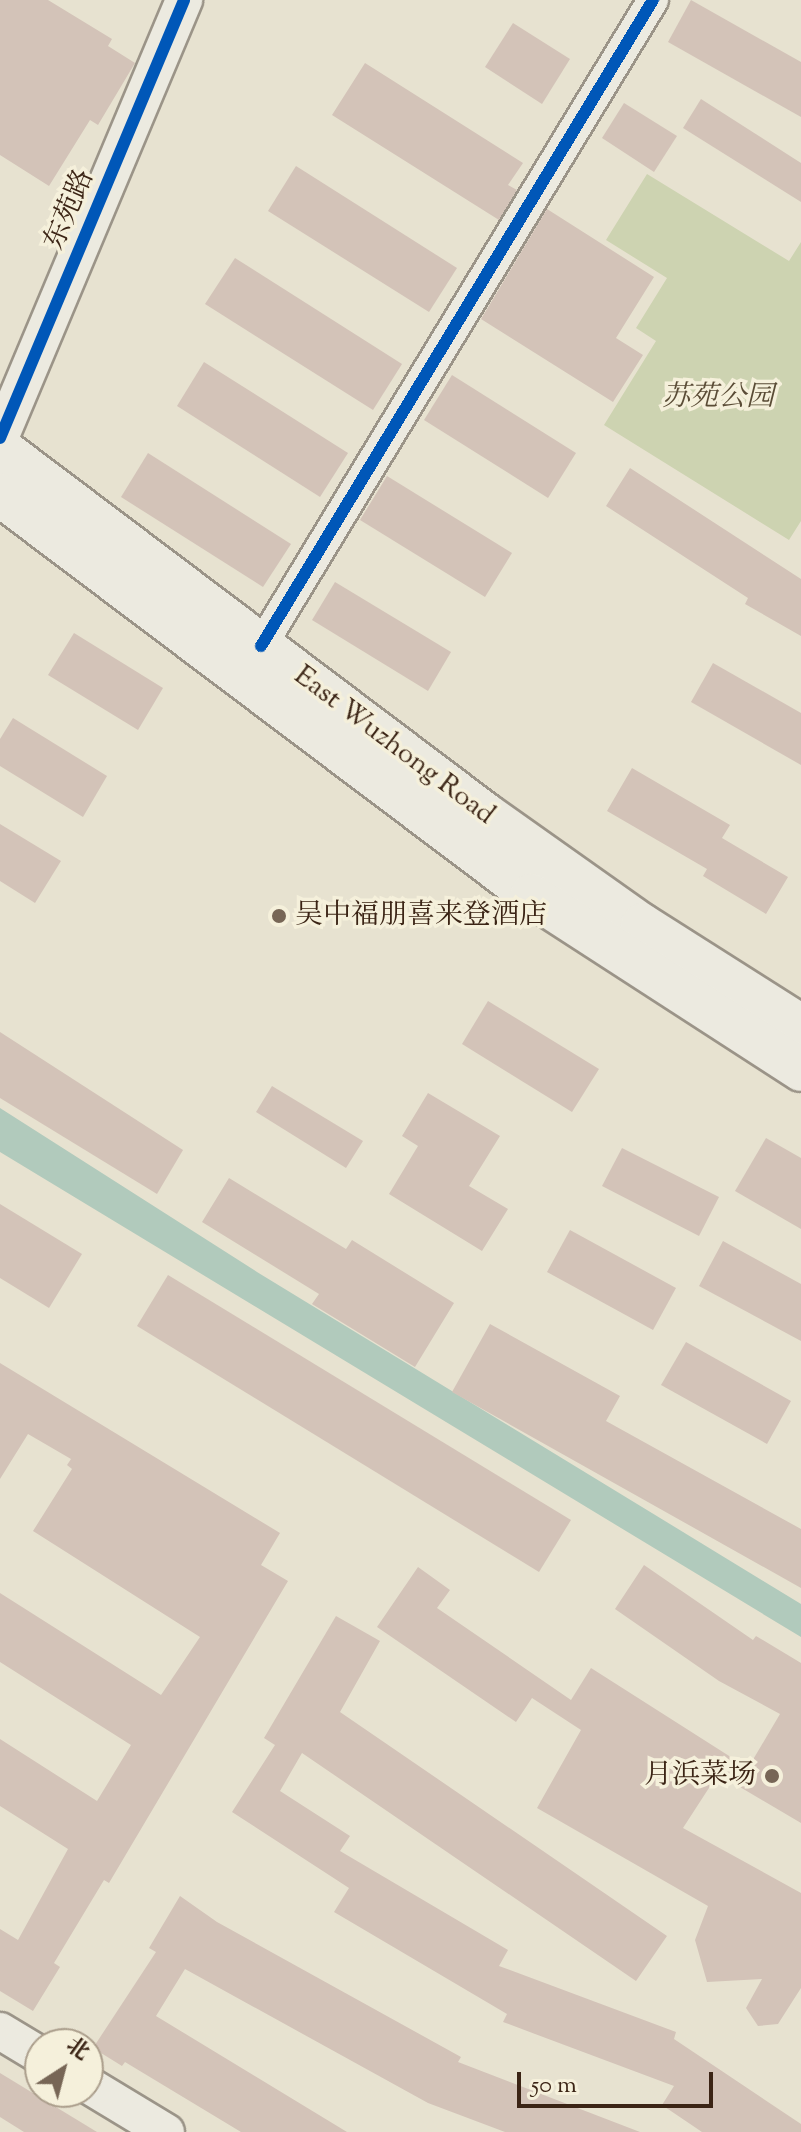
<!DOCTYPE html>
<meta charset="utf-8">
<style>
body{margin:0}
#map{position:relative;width:801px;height:2132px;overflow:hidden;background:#e7e2d0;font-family:"Sorts Mill Goudy","Noto Serif SC",serif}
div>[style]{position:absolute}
.green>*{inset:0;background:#cdd3b1}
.water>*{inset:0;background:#b1cabc}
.building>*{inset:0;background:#d3c3b8}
.roads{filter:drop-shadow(2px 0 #9b9488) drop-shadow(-2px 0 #9b9488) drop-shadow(0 2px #9b9488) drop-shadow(0 -2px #9b9488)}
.minor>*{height:30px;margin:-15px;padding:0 15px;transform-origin:15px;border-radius:15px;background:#eceae0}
.tertiary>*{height:36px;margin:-18px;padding:0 18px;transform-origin:18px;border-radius:18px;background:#eceae0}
.secondary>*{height:42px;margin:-21px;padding:0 21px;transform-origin:21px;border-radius:21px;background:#eceae0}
.cycleway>*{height:12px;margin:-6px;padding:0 6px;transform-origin:6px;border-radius:6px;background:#0057b8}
.dots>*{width:22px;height:22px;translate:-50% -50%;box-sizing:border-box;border:4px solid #f5f0db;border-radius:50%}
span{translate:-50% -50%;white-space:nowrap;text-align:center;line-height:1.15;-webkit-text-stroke:7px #f5f0db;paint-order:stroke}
.street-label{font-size:28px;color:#3b2415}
.park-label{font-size:28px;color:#5a4c36;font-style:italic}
.poi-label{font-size:28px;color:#3b2415}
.left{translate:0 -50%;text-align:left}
.right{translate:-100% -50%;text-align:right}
.north{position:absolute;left:24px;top:2028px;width:80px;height:80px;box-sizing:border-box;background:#f5f0db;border:2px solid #ab9e8c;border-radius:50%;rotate:36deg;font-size:22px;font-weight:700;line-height:32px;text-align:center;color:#3b2415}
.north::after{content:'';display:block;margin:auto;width:28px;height:36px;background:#776656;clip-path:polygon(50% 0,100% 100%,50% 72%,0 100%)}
.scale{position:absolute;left:517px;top:2072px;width:196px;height:36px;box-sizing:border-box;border:4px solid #3b2415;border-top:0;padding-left:10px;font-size:24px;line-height:28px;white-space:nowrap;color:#3b2415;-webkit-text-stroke:6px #f5f0db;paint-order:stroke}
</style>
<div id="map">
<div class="green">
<i style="clip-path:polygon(647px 174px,789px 261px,801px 242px,801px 521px,789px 540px,604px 425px,656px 341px,636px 328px,667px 278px,606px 240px)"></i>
</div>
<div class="water">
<i style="clip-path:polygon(0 1108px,257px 1272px,801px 1604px,801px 1637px,0 1152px)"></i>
</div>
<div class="building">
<i style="clip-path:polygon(0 0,48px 0,112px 39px,108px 46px,135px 63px,98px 125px,90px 120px,49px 186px,0 155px)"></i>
<i style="clip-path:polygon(691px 0,801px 62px,801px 117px,668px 42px)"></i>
<i style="clip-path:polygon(513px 23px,570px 59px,542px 104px,485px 67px)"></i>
<i style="clip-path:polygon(365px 63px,523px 163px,508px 185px,517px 190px,499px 220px,332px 115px)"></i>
<i style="clip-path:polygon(701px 99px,801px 163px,801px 202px,683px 128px)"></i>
<i style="clip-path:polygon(624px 103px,677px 136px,654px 172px,602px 138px)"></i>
<i style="clip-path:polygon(296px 166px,457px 268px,429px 312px,268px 211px)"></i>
<i style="clip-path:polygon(547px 209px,654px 277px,616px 338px,643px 355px,613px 402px,481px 319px)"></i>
<i style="clip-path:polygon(235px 258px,402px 364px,373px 410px,205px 304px)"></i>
<i style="clip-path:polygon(204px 362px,348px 453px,320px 497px,177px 406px)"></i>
<i style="clip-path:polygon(452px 375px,576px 453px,548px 498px,424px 420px)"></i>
<i style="clip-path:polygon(148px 453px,291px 544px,263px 587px,121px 497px)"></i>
<i style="clip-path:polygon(630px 468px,801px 579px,801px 636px,745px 604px,748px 598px,606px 506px)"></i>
<i style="clip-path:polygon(387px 476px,512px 553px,485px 597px,360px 520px)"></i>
<i style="clip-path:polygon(335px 582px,451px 652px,428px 691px,312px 620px)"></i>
<i style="clip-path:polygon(74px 633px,163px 688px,138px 730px,48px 675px)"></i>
<i style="clip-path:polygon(713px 663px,801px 713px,801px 765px,691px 702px)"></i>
<i style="clip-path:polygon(13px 718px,107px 776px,83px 817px,0 766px,0 739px)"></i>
<i style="clip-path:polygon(632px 768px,730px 825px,722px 838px,788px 877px,766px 914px,703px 876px,707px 869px,607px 811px)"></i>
<i style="clip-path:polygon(0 824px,61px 861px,35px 903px,0 881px)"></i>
<i style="clip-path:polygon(488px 1001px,599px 1069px,572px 1112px,462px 1044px)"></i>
<i style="clip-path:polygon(0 1032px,183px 1150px,157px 1194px,0 1098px)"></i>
<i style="clip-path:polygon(272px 1086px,363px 1141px,346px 1168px,256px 1112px)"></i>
<i style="clip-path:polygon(428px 1093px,500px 1136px,469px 1186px,508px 1209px,482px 1251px,389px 1194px,418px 1146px,402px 1136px)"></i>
<i style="clip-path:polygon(766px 1138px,801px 1158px,801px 1229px,735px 1191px)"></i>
<i style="clip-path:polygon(622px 1148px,719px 1197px,699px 1236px,602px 1186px)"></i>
<i style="clip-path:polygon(229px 1178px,346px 1249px,352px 1240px,454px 1303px,415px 1367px,312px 1304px,319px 1294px,202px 1222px)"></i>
<i style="clip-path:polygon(0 1204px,82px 1254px,49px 1308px,0 1278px)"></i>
<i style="clip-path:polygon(570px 1230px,676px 1288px,653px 1330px,547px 1272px)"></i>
<i style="clip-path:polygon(723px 1241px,801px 1284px,801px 1341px,699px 1286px)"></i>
<i style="clip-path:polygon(168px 1275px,571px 1520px,539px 1572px,137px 1326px)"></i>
<i style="clip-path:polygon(490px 1324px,620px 1396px,606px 1421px,801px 1529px,801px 1588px,452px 1392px)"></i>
<i style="clip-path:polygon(686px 1342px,791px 1401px,767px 1444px,661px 1385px)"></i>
<i style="clip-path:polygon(0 1363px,280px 1533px,261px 1565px,288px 1581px,109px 1883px,104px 1880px,54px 1963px,60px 1967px,33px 2011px,0 1991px,0 1929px,18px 1940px,68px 1849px,0 1806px,0 1739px,97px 1801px,131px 1745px,0 1662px,0 1593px,161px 1695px,200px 1637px,33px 1531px,72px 1469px,67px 1465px,71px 1459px,28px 1434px,0 1479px)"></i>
<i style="clip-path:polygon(644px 1565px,753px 1640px,756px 1636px,801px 1663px,801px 1823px,718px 1774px,683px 1828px,801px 1893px,801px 1988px,778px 2024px,758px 2026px,746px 2008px,762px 1979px,707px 1982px,695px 1940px,708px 1906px,537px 1808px,581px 1730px,532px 1698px,516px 1722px,377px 1627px,418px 1567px,450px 1590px,437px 1608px,571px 1700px,591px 1668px,748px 1768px,780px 1714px,719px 1681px,615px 1609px)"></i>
<i style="clip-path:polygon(336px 1616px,380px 1641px,340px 1712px,667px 1936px,636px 1981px,302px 1753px,280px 1791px,350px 1836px,340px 1851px,508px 1950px,499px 1966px,676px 2032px,674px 2039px,801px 2124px,801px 2132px,702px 2132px,662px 2105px,674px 2086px,503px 2022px,507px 2014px,334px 1912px,349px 1888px,232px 1812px,275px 1745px,264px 1738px)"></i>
<i style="clip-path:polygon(180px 1896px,217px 1922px,461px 2057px,458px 2062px,640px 2132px,505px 2132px,428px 2103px,185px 1969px,156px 2016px,347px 2132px,241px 2132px,125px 2062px,122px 2066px,93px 2048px,156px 1952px,149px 1948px)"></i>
<i style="clip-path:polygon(0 2073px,97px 2132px,24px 2132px,0 2117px)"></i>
</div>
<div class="roads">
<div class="minor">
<i style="left:261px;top:646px;width:756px;rotate:-58.75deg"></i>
</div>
<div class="tertiary">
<i style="left:0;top:438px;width:475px;rotate:-67.2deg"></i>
<i style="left:0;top:2031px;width:47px;rotate:31deg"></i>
<i style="left:88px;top:2085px;width:91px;rotate:31.1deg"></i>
</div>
<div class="secondary">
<i style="left:0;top:448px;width:608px;rotate:37.04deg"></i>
<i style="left:485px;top:814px;width:192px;rotate:35.3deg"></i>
<i style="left:642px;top:925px;width:188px;rotate:32.4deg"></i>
<i style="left:0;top:495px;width:665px;rotate:36.99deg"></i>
<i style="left:531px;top:895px;width:322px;rotate:32.9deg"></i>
</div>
</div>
<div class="cycleway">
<i style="left:0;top:438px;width:475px;rotate:-67.2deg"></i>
<i style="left:261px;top:646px;width:756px;rotate:-58.75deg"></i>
</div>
<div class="dots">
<i style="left:279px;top:916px;background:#776656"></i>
<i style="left:772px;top:1776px;background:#776656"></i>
</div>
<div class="street-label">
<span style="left:70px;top:210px;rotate:-67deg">东苑路</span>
<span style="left:394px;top:746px;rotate:37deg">East Wuzhong Road</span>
</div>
<div class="park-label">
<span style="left:718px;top:398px">苏苑公园</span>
</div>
<div class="poi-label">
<span class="left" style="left:295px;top:916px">吴中福朋喜来登酒店</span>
<span class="right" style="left:756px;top:1776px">月浜菜场</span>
</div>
<div class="north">北</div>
<div class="scale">50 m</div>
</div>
